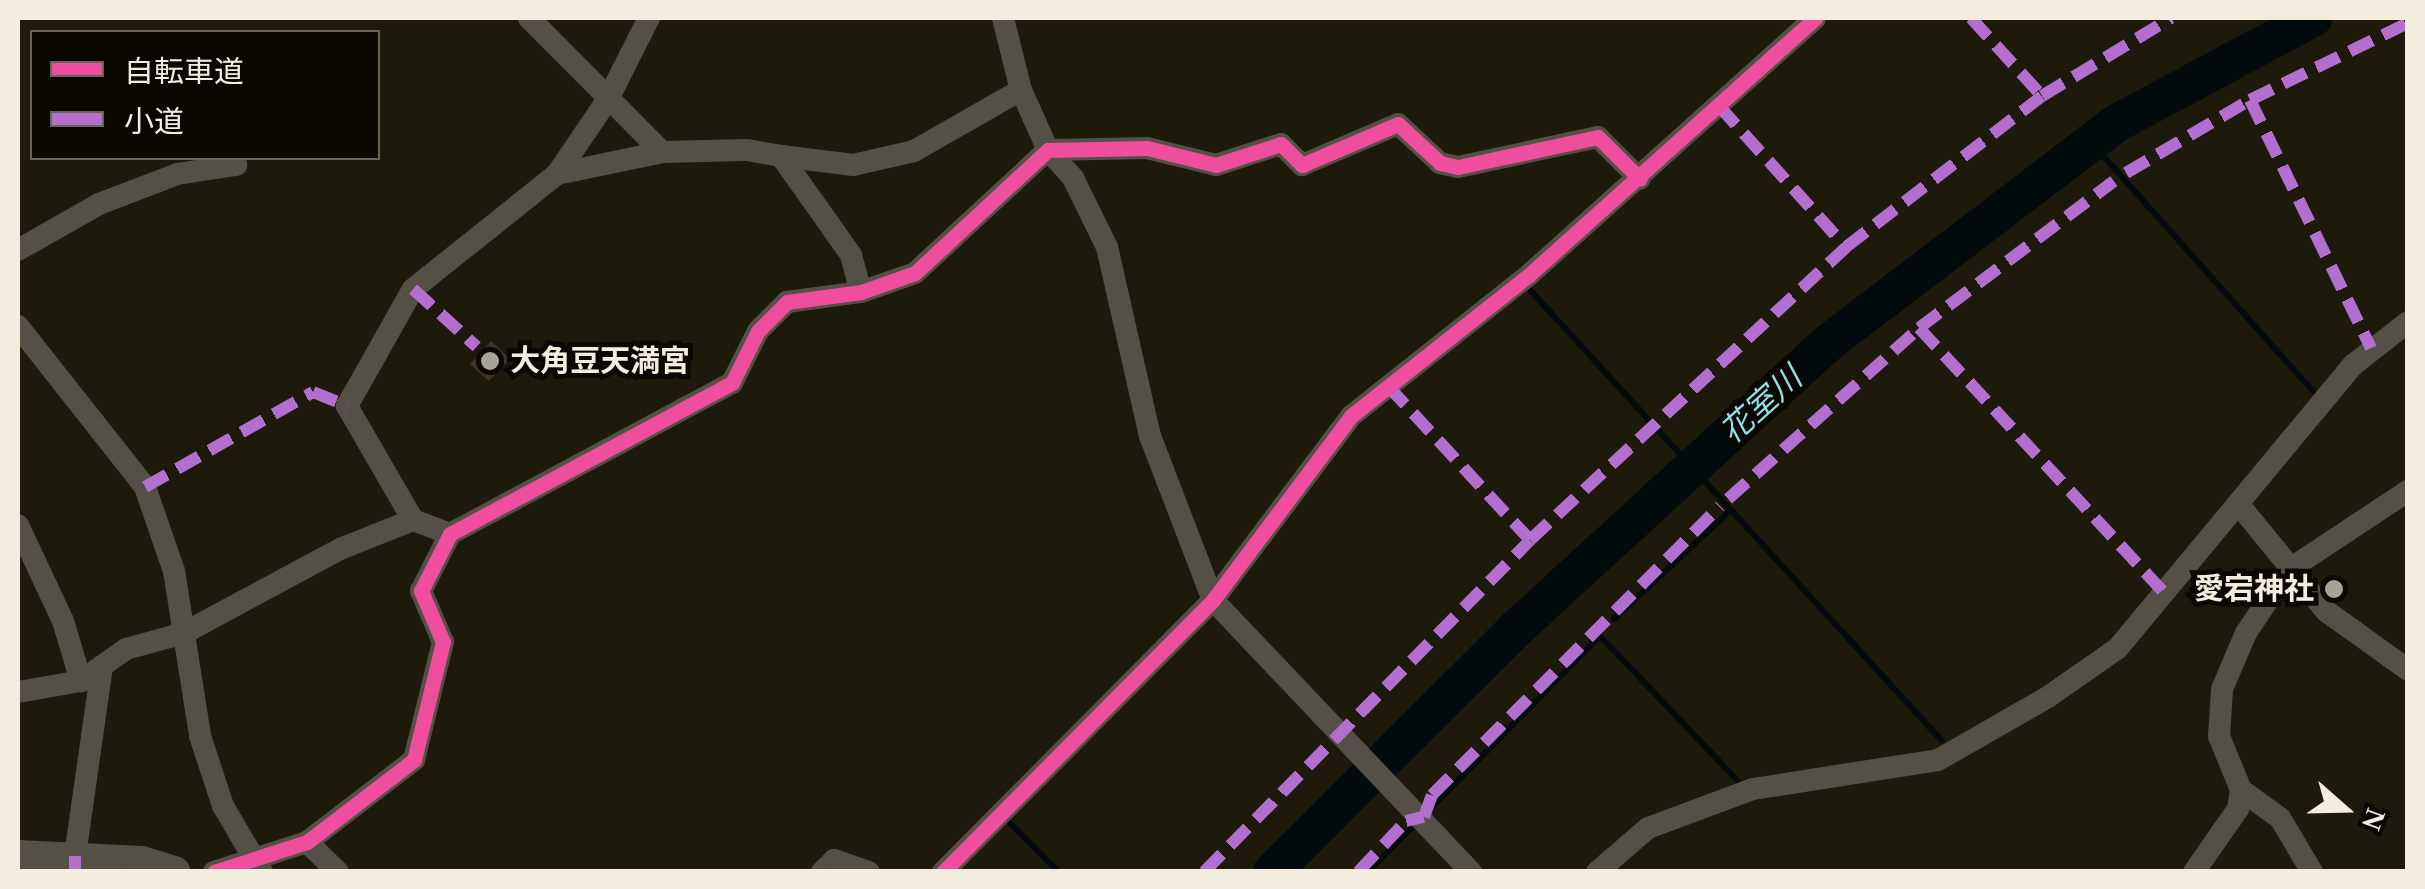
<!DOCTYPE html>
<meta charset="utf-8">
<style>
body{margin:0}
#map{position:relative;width:2425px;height:889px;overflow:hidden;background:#1d190b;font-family:"Times New Roman","Noto Sans JP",serif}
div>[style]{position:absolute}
.stream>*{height:6px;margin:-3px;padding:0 3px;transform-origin:3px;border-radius:3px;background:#030b0c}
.river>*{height:38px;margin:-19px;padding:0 19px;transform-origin:19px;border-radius:19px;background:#030b0c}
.building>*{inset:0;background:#3c342d}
.street>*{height:22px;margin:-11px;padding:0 11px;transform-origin:11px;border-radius:11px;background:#545046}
.secondary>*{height:32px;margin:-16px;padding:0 16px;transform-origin:16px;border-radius:16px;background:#545046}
.quiet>*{height:12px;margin-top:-6px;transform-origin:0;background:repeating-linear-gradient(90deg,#b36fd0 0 25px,transparent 0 37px)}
.cycleway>*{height:15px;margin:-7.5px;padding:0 7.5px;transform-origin:7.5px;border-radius:7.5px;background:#ef4d9e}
.dots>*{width:28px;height:28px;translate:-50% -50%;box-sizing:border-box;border:5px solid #0b0801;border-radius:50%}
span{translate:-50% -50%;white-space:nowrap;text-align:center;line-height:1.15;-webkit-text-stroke:10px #0b0801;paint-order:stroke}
.poi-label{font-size:30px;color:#f2eddd;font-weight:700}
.left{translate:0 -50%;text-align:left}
.right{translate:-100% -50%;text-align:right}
.water-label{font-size:32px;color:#95dce4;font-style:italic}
.frame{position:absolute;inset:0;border:20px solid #f2eddd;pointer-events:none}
.legend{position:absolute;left:30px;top:30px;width:350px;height:130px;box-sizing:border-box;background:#0b0801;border:2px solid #676459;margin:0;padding:12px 18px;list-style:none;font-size:30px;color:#f2eddd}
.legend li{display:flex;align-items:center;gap:20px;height:50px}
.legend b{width:50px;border:2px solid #676459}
.north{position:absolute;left:2295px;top:759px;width:100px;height:100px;-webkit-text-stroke:8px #0b0801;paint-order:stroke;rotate:110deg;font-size:28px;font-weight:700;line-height:40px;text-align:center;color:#f2eddd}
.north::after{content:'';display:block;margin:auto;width:35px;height:45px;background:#f2eddd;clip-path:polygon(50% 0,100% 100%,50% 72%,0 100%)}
</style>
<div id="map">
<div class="stream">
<i style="left:2090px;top:141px;width:335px;rotate:48.3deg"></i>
<i style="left:1531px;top:291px;width:609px;rotate:47.59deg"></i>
<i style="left:1614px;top:619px;width:158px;rotate:-43deg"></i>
<i style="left:1425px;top:814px;width:250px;rotate:-45.5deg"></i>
<i style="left:1600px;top:636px;width:199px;rotate:46.4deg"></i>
<i style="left:1010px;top:823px;width:69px;rotate:45deg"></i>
<i style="left:1368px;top:872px;width:69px;rotate:-45.6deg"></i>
</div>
<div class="river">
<i style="left:1272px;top:872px;width:347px;rotate:-44.9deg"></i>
<i style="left:1518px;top:627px;width:420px;rotate:-42.5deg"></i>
<i style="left:1828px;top:343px;width:361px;rotate:-37.3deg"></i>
<i style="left:2115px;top:124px;width:225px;rotate:-28.2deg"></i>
</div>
<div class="building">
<i style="clip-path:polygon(491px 341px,510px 359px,489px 381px,470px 364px)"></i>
</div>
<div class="street">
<i style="left:529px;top:18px;width:189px;rotate:45.2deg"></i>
<i style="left:662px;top:152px;width:85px;rotate:-1.3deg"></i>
<i style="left:747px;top:150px;width:35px;rotate:10deg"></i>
<i style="left:781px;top:156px;width:121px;rotate:54.7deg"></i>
<i style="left:851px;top:255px;width:38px;rotate:75deg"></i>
<i style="left:1003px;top:18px;width:74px;rotate:76deg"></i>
<i style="left:1021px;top:90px;width:66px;rotate:65.8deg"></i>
<i style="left:1048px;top:150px;width:38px;rotate:48deg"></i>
<i style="left:1073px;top:178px;width:77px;rotate:63.8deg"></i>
<i style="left:1107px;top:247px;width:194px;rotate:77.2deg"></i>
<i style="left:1150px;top:436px;width:176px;rotate:69deg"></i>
<i style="left:1213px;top:600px;width:375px;rotate:46.5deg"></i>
<i style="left:781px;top:156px;width:73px;rotate:7.1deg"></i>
<i style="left:853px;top:165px;width:63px;rotate:-12.9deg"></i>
<i style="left:914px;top:151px;width:123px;rotate:-29.7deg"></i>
<i style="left:557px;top:174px;width:107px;rotate:-11.8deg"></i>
<i style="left:18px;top:250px;width:93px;rotate:-29.6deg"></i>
<i style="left:99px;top:204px;width:84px;rotate:-21deg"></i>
<i style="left:177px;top:174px;width:60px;rotate:-8.7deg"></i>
<i style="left:18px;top:326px;width:205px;rotate:51.7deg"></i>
<i style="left:145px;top:487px;width:89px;rotate:71deg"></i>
<i style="left:174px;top:571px;width:167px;rotate:81deg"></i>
<i style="left:200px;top:736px;width:74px;rotate:71.8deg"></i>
<i style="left:223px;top:806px;width:77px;rotate:59.4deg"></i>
<i style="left:2240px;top:506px;width:136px;rotate:50.7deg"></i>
<i style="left:2326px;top:611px;width:101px;rotate:35.7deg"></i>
<i style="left:18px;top:525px;width:106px;rotate:64.9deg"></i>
<i style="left:63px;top:621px;width:63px;rotate:73.3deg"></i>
<i style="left:450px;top:534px;width:40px;rotate:-159deg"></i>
<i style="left:413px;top:520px;width:132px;rotate:-120.1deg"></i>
<i style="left:347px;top:406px;width:134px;rotate:-60.6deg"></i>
<i style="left:413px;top:289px;width:184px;rotate:-38.6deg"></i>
<i style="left:557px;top:174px;width:91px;rotate:-55.8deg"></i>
<i style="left:608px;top:99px;width:91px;rotate:-63.2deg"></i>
<i style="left:18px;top:692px;width:64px;rotate:-9.9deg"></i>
<i style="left:81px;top:681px;width:55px;rotate:-35.4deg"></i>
<i style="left:126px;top:649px;width:60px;rotate:-15.4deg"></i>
<i style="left:184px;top:633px;width:177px;rotate:-28.3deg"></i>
<i style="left:340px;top:549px;width:79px;rotate:-21.7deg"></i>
<i style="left:2241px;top:790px;width:48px;rotate:35.7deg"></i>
<i style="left:2280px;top:818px;width:63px;rotate:59.3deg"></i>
<i style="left:307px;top:842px;width:43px;rotate:44.1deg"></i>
<i style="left:75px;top:856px;width:192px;rotate:-81.9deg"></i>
<i style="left:214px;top:872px;width:98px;rotate:-17.9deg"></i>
<i style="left:307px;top:842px;width:135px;rotate:-37.5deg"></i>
<i style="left:414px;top:760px;width:122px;rotate:-76.2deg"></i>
<i style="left:443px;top:642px;width:56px;rotate:-113.3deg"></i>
<i style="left:421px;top:591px;width:64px;rotate:-63deg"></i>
<i style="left:450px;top:534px;width:320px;rotate:-28.2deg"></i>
<i style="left:732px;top:383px;width:58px;rotate:-63.4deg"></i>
<i style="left:758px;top:331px;width:41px;rotate:-45deg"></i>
<i style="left:787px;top:302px;width:75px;rotate:-7.7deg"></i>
<i style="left:861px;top:292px;width:57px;rotate:-19.4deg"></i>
<i style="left:915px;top:273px;width:181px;rotate:-42.8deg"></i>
<i style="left:1048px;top:150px;width:99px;rotate:-1.2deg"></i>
<i style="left:1147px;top:148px;width:71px;rotate:13.8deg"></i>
<i style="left:1216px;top:165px;width:68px;rotate:-17.9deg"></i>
<i style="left:1281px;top:144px;width:30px;rotate:45deg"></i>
<i style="left:1302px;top:165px;width:104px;rotate:-23.1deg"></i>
<i style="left:1398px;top:124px;width:57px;rotate:42.9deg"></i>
<i style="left:1440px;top:163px;width:18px;rotate:13deg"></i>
<i style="left:1458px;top:167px;width:143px;rotate:-12.1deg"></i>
<i style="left:1598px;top:137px;width:59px;rotate:45deg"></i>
<i style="left:822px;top:872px;width:17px;rotate:-45deg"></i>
<i style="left:834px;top:860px;width:37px;rotate:19deg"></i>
<i style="left:943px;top:872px;width:383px;rotate:-45.2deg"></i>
<i style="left:1213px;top:600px;width:230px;rotate:-53.1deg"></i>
<i style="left:1351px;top:416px;width:228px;rotate:-38.4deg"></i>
<i style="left:1530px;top:274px;width:383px;rotate:-41.9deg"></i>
<i style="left:1597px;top:872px;width:67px;rotate:-40.8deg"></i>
<i style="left:1648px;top:828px;width:112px;rotate:-20.4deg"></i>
<i style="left:1753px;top:789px;width:187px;rotate:-8.9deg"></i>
<i style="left:1938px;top:760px;width:127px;rotate:-29.8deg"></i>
<i style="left:2048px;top:697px;width:85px;rotate:-35deg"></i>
<i style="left:2118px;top:648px;width:368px;rotate:-50.3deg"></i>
<i style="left:2353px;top:365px;width:70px;rotate:-38deg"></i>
<i style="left:2194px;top:872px;width:77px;rotate:-55.1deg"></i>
<i style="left:2238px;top:809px;width:19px;rotate:-81deg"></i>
<i style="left:2241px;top:790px;width:58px;rotate:-112.2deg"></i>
<i style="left:2219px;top:736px;width:47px;rotate:-86.3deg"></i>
<i style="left:2222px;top:689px;width:61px;rotate:-66.8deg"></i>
<i style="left:2246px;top:633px;width:76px;rotate:-56.3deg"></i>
<i style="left:2288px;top:570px;width:144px;rotate:-33.4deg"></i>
</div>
<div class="secondary">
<i style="left:18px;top:856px;width:124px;rotate:2.8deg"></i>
<i style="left:142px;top:862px;width:34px;rotate:17deg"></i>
</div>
<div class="quiet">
<i style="left:1971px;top:18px;width:105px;rotate:47.7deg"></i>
<i style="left:2250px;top:100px;width:276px;rotate:64deg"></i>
<i style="left:1719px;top:106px;width:190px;rotate:48deg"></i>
<i style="left:2126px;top:173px;width:144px;rotate:-30.5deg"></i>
<i style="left:2250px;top:100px;width:176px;rotate:-26deg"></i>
<i style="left:413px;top:289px;width:86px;rotate:42.2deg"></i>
<i style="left:1919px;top:328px;width:361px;rotate:47.2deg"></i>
<i style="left:1388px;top:386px;width:209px;rotate:47.3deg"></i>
<i style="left:145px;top:487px;width:193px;rotate:-29.5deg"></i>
<i style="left:313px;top:392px;width:37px;rotate:22deg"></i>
<i style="left:1728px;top:499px;width:256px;rotate:-41.8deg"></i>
<i style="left:1919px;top:328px;width:244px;rotate:-37deg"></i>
<i style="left:75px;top:856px;width:16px;rotate:90deg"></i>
<i style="left:1204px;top:872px;width:465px;rotate:-45.5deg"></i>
<i style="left:1530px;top:540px;width:431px;rotate:-42.8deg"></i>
<i style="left:1846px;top:247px;width:247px;rotate:-37.6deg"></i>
<i style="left:2042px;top:96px;width:151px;rotate:-31.2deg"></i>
<i style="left:1358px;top:872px;width:70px;rotate:-46.7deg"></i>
<i style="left:1406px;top:821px;width:18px;rotate:-13deg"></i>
<i style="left:1424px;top:817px;width:23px;rotate:-70deg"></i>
<i style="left:1432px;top:795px;width:408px;rotate:-45.1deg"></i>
</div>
<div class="cycleway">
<i style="left:214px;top:872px;width:98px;rotate:-17.9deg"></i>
<i style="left:307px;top:842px;width:135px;rotate:-37.5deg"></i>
<i style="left:414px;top:760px;width:122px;rotate:-76.2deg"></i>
<i style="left:443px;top:642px;width:56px;rotate:-113.3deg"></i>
<i style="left:421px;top:591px;width:64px;rotate:-63deg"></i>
<i style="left:450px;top:534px;width:320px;rotate:-28.2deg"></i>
<i style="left:732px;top:383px;width:58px;rotate:-63.4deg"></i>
<i style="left:758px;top:331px;width:41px;rotate:-45deg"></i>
<i style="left:787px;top:302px;width:75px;rotate:-7.7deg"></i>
<i style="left:861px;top:292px;width:57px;rotate:-19.4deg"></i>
<i style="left:915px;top:273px;width:181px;rotate:-42.8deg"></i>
<i style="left:1048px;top:150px;width:99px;rotate:-1.2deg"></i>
<i style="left:1147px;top:148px;width:71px;rotate:13.8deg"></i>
<i style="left:1216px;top:165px;width:68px;rotate:-17.9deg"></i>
<i style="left:1281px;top:144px;width:30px;rotate:45deg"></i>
<i style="left:1302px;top:165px;width:104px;rotate:-23.1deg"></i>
<i style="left:1398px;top:124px;width:57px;rotate:42.9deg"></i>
<i style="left:1440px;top:163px;width:18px;rotate:13deg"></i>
<i style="left:1458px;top:167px;width:143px;rotate:-12.1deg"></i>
<i style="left:1598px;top:137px;width:59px;rotate:45deg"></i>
<i style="left:943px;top:872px;width:383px;rotate:-45.2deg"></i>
<i style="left:1213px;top:600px;width:230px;rotate:-53.1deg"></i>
<i style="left:1351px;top:416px;width:228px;rotate:-38.4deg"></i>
<i style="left:1530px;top:274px;width:383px;rotate:-41.9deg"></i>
</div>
<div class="dots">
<i style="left:490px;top:361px;background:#a7a394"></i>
<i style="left:2334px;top:589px;background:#a7a394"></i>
</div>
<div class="poi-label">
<span class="left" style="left:510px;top:361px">大角豆天満宮</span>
<span class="right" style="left:2314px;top:589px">愛宕神社</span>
</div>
<div class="water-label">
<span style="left:1761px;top:405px;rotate:-42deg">花室川</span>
</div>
<div class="frame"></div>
<ul class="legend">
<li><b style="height:12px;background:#ef4d9e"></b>自転車道</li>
<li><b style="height:12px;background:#b36fd0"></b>小道</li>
</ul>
<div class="north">N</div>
</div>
